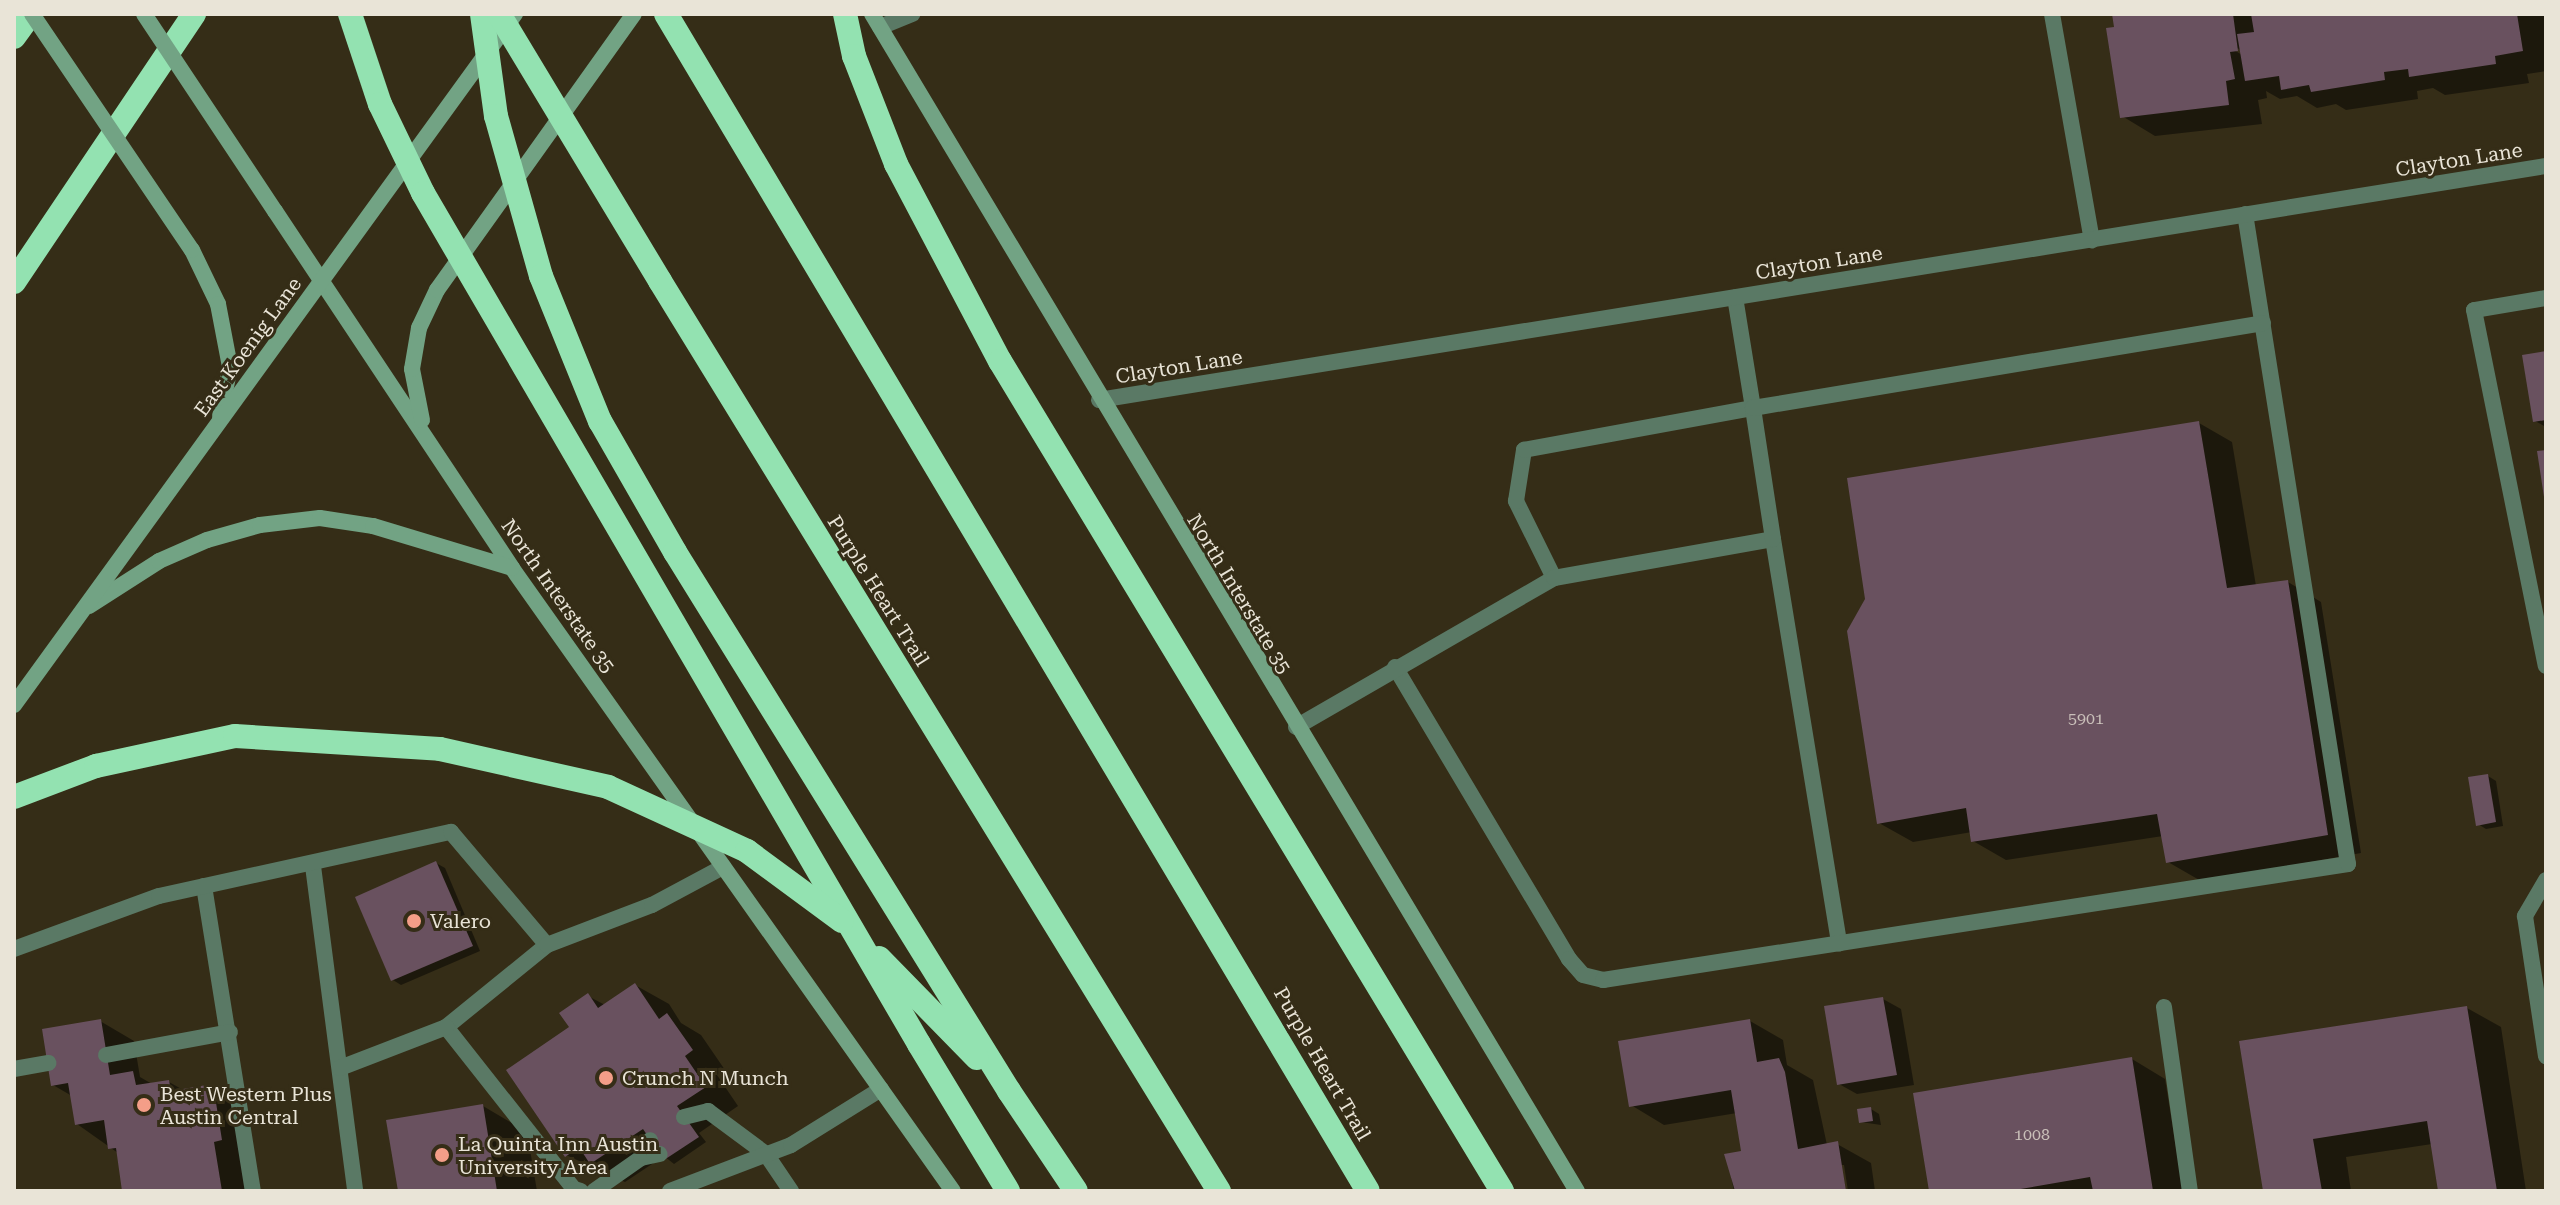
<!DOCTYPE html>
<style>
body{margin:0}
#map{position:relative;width:2560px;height:1205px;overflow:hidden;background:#352d17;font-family:"Roboto Serif",serif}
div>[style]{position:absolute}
.shadow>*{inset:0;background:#0007}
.building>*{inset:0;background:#69515f}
.lane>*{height:16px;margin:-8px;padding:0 8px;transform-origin:8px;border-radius:8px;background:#5a7965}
.street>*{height:16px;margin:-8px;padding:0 8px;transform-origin:8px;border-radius:8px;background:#5a7965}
.secondary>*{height:16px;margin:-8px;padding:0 8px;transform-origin:8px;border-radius:8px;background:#72a384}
.highway>*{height:24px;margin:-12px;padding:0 12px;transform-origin:12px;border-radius:12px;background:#93e2b1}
.secondary-bridge>*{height:16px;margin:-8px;padding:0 8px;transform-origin:8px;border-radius:8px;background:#72a384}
.highway-bridge>*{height:24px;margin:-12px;padding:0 12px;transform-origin:12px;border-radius:12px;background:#93e2b1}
.dots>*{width:22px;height:22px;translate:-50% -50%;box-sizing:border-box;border:4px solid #352d17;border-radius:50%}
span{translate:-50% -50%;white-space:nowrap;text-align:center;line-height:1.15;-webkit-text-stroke:6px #352d17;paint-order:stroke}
.number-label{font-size:16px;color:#c9bfb9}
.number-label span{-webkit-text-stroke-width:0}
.street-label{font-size:20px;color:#e9e4d7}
.poi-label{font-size:20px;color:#e9e4d7}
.left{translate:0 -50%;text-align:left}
.frame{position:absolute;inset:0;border:16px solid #e9e4d7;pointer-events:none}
</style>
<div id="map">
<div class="shadow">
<i style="clip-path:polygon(evenodd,2114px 14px,2546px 14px,2546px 71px,2527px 74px,2529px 83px,2445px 95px,2433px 88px,2417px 91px,2418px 99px,2346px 110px,2336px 104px,2317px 108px,2297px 96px,2280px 99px,2266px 91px,2267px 98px,2258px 100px,2262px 124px,2155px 136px,2122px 116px,2114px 14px,2231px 44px,2242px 51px,2242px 55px,2229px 47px,2231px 44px)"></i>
<i style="clip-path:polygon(2546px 353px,2546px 427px,2535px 421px)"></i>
<i style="clip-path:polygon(2199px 423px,2232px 442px,2256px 586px,2288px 582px,2321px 602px,2361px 853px,2201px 881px,2168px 862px,2163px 836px,2006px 860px,1973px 841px,1972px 832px,1913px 842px,1879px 823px)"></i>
<i style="clip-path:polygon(2488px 776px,2496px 781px,2503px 826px,2486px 829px,2478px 824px)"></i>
<i style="clip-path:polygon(436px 863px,445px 868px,480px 951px,401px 985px,393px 980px)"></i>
<i style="clip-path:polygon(635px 985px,669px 1004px,681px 1023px,701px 1035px,725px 1070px,717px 1075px,738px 1106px,699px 1133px,706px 1142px,674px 1164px,664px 1156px,625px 1182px,566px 1155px,572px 1028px,588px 996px,605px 1005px)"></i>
<i style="clip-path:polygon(1883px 999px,1901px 1009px,1914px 1085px,1857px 1094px,1839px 1084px)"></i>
<i style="clip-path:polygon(2467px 1008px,2501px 1027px,2526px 1191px,2440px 1191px,2432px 1144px,2346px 1157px,2351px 1191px,2265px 1191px,2242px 1043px)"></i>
<i style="clip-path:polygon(100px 1021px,134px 1041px,140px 1077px,152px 1084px,169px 1082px,185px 1091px,212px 1086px,246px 1106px,252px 1191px,125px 1191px,118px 1153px,77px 1124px,72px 1096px,53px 1085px)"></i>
<i style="clip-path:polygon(1750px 1021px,1783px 1040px,1787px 1065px,1813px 1080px,1827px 1145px,1837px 1144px,1871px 1163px,1875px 1191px,1848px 1191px,1844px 1165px,1839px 1165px,1844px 1191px,1734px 1191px,1727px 1156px,1744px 1153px,1737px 1113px,1664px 1125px,1631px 1105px)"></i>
<i style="clip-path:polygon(2132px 1059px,2165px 1079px,2183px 1191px,1931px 1191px)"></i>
<i style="clip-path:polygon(483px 1106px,527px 1132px,537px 1191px,400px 1191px)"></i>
<i style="clip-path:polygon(1871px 1109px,1879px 1114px,1881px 1125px,1861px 1122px)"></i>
</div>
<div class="building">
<i style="clip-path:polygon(2112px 14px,2233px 14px,2238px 51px,2230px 52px,2235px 79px,2226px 81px,2229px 105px,2120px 118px,2106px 28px,2114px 27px)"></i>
<i style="clip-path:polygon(2251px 14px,2517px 14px,2523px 51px,2495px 56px,2496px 64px,2409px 77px,2408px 69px,2384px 72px,2385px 80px,2311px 92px,2309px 85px,2281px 90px,2279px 76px,2245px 81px,2237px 34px,2254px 32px)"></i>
<i style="clip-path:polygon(2546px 351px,2546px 420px,2533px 422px,2522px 355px)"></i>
<i style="clip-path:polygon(2199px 421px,2227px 588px,2288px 580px,2328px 835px,2166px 863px,2157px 814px,1971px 842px,1966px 808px,1877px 824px,1847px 631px,1865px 599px,1847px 478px)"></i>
<i style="clip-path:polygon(2546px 450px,2546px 497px,2544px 497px,2537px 451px)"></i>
<i style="clip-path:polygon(2488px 774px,2496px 822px,2476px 826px,2468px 777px)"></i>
<i style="clip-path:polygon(436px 861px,473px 946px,391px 981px,355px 897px)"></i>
<i style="clip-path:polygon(635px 983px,659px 1019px,667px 1013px,693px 1050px,685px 1056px,706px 1087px,677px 1106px,699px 1137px,664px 1160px,643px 1129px,590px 1164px,579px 1147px,565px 1157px,506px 1070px,569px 1027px,559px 1013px,588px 993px,598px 1008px)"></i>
<i style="clip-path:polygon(1883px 997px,1897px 1075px,1837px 1085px,1824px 1006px)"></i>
<i style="clip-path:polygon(2467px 1006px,2497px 1191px,2438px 1191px,2427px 1121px,2313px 1139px,2322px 1191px,2263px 1191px,2239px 1041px)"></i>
<i style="clip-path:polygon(101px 1019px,110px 1075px,133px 1071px,136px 1085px,169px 1080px,171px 1091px,213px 1084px,222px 1140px,214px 1142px,222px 1191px,122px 1191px,116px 1148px,108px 1149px,104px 1120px,75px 1125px,68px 1083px,51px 1086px,42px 1029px)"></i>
<i style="clip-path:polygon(1750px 1019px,1757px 1062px,1779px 1058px,1785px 1072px,1798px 1149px,1838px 1141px,1846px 1191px,1735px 1191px,1724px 1154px,1741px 1151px,1731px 1090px,1629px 1107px,1618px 1041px)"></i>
<i style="clip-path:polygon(2132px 1057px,2153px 1191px,2093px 1191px,2090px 1177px,2009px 1191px,1929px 1191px,1913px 1093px)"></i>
<i style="clip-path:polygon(483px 1104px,497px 1191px,398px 1191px,386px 1120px)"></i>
<i style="clip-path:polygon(1871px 1107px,1873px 1121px,1859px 1123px,1857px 1109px)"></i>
</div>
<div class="lane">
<i style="left:2052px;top:14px;width:230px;rotate:80deg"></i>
<i style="left:880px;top:27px;width:35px;rotate:-22deg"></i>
<i style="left:2546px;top:298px;width:73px;rotate:170.5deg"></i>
<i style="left:2474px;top:310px;width:363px;rotate:78.6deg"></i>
<i style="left:1773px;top:539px;width:410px;rotate:80.7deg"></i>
<i style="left:1554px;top:578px;width:86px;rotate:-116.3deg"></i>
<i style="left:1516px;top:501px;width:52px;rotate:-81.1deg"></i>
<i style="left:1524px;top:450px;width:233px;rotate:-10.4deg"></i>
<i style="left:1753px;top:408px;width:112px;rotate:-99.2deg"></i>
<i style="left:1395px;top:667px;width:340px;rotate:59.2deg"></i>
<i style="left:1569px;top:959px;width:21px;rotate:49deg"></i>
<i style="left:1583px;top:975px;width:21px;rotate:14deg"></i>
<i style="left:1603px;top:980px;width:754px;rotate:-8.85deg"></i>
<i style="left:2348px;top:864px;width:658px;rotate:-99deg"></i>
<i style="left:1296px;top:727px;width:298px;rotate:-30deg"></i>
<i style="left:1554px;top:578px;width:222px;rotate:-10.1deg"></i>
<i style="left:1773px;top:539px;width:133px;rotate:-98.7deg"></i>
<i style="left:1753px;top:408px;width:517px;rotate:-9.46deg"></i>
<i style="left:313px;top:866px;width:328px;rotate:82.6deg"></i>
<i style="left:2546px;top:880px;width:42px;rotate:120.3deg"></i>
<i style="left:2525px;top:916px;width:142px;rotate:81.5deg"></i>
<i style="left:204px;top:886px;width:309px;rotate:80.9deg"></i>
<i style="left:547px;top:945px;width:130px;rotate:140.9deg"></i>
<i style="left:446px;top:1027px;width:206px;rotate:51.7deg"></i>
<i style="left:574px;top:1189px;width:7px;rotate:16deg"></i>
<i style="left:14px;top:949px;width:154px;rotate:-20.1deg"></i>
<i style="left:159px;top:896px;width:299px;rotate:-12.4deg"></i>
<i style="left:451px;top:832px;width:148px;rotate:49.7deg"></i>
<i style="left:547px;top:945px;width:112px;rotate:-20.9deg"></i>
<i style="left:652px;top:905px;width:81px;rotate:-28.2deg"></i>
<i style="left:2164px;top:1007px;width:186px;rotate:82deg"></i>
<i style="left:106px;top:1055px;width:126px;rotate:-10.5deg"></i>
<i style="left:340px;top:1068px;width:114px;rotate:-21.1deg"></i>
<i style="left:14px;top:1069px;width:35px;rotate:-10deg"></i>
<i style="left:684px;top:1117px;width:25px;rotate:-14deg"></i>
<i style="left:708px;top:1111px;width:72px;rotate:36.6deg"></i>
<i style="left:766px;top:1154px;width:45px;rotate:56deg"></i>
<i style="left:641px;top:1158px;width:19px;rotate:-12deg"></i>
<i style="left:594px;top:1191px;width:57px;rotate:-35.1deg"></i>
<i style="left:641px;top:1158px;width:20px;rotate:-63deg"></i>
<i style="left:670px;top:1191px;width:129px;rotate:-20.8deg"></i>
<i style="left:791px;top:1145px;width:106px;rotate:-31.9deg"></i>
</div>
<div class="street">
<i style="left:1099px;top:400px;width:1466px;rotate:-9.19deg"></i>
</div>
<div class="secondary">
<i style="left:872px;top:14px;width:1372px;rotate:59.08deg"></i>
<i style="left:275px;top:211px;width:429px;rotate:56.4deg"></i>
<i style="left:512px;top:568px;width:763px;rotate:54.71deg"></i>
<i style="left:192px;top:250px;width:60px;rotate:64.3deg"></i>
<i style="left:218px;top:304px;width:64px;rotate:79.2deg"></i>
<i style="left:230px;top:367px;width:50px;rotate:101.5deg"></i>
<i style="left:422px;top:420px;width:52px;rotate:-101.1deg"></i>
<i style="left:412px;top:369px;width:42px;rotate:-80.3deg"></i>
<i style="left:419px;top:328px;width:42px;rotate:-64.7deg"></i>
<i style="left:437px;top:290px;width:339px;rotate:-54.5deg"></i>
<i style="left:89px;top:606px;width:83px;rotate:-32.7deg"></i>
<i style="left:159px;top:561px;width:52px;rotate:-23.6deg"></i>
<i style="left:207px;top:540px;width:55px;rotate:-15.8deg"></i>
<i style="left:260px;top:525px;width:60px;rotate:-6.7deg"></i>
<i style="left:320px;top:518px;width:54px;rotate:8.6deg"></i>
<i style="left:373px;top:526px;width:145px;rotate:16.8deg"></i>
<i style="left:14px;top:705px;width:854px;rotate:-54.06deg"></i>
</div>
<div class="highway">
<i style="left:666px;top:14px;width:1370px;rotate:59.19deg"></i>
<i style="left:845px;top:14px;width:43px;rotate:77.9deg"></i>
<i style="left:854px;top:56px;width:116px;rotate:68.7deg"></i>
<i style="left:896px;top:164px;width:223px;rotate:62.2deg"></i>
<i style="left:1000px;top:361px;width:970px;rotate:58.83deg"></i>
<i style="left:14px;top:37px;width:29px;rotate:-54deg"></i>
<i style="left:660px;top:281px;width:1068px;rotate:58.44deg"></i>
<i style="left:14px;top:282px;width:323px;rotate:-56.1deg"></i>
<i style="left:919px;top:1044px;width:172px;rotate:58.8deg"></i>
<i style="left:1009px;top:1091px;width:120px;rotate:56.2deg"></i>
</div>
<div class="secondary-bridge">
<i style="left:32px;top:14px;width:285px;rotate:55.9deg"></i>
<i style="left:144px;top:14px;width:237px;rotate:56.4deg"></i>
</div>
<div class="highway-bridge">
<i style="left:350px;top:14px;width:95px;rotate:71.6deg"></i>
<i style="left:380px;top:104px;width:99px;rotate:64.2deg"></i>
<i style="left:423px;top:193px;width:985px;rotate:59.76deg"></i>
<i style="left:482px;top:14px;width:103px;rotate:82.2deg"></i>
<i style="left:496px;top:116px;width:166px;rotate:74.3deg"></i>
<i style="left:541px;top:276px;width:157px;rotate:67.9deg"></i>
<i style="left:600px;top:421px;width:151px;rotate:60.2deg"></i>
<i style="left:675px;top:552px;width:634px;rotate:58.21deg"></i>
<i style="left:499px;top:14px;width:312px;rotate:58.9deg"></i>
<i style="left:14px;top:797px;width:88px;rotate:-20.7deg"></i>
<i style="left:96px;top:766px;width:142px;rotate:-12.2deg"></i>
<i style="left:235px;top:736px;width:205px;rotate:3.6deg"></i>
<i style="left:440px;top:749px;width:172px;rotate:12.7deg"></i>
<i style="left:608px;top:787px;width:153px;rotate:24.7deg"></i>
<i style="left:747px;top:851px;width:118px;rotate:36.4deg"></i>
<i style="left:879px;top:958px;width:140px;rotate:45.6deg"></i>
</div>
<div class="dots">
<i style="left:414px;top:921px;background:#f49e88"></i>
<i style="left:606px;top:1078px;background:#f49e88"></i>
<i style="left:144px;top:1105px;background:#f49e88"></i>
<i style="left:442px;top:1155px;background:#f49e88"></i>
</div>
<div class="number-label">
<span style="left:2086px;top:719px">5901</span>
<span style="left:2032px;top:1135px">1008</span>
</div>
<div class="street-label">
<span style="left:2459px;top:160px;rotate:-9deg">Clayton Lane</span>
<span style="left:1819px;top:263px;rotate:-9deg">Clayton Lane</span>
<span style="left:248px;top:347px;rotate:-54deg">East Koenig Lane</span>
<span style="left:1179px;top:367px;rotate:-9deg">Clayton Lane</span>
<span style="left:878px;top:591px;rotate:58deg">Purple Heart Trail</span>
<span style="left:1239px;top:594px;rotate:59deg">North Interstate 35</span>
<span style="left:558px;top:596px;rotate:55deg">North Interstate 35</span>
<span style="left:1322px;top:1064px;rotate:60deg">Purple Heart Trail</span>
</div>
<div class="poi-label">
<span class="left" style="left:430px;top:921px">Valero</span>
<span class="left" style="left:622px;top:1078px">Crunch N Munch</span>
<span class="left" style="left:160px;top:1106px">Best Western Plus<br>Austin Central</span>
<span class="left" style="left:458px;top:1156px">La Quinta Inn Austin<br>University Area</span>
</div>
<div class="frame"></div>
</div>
